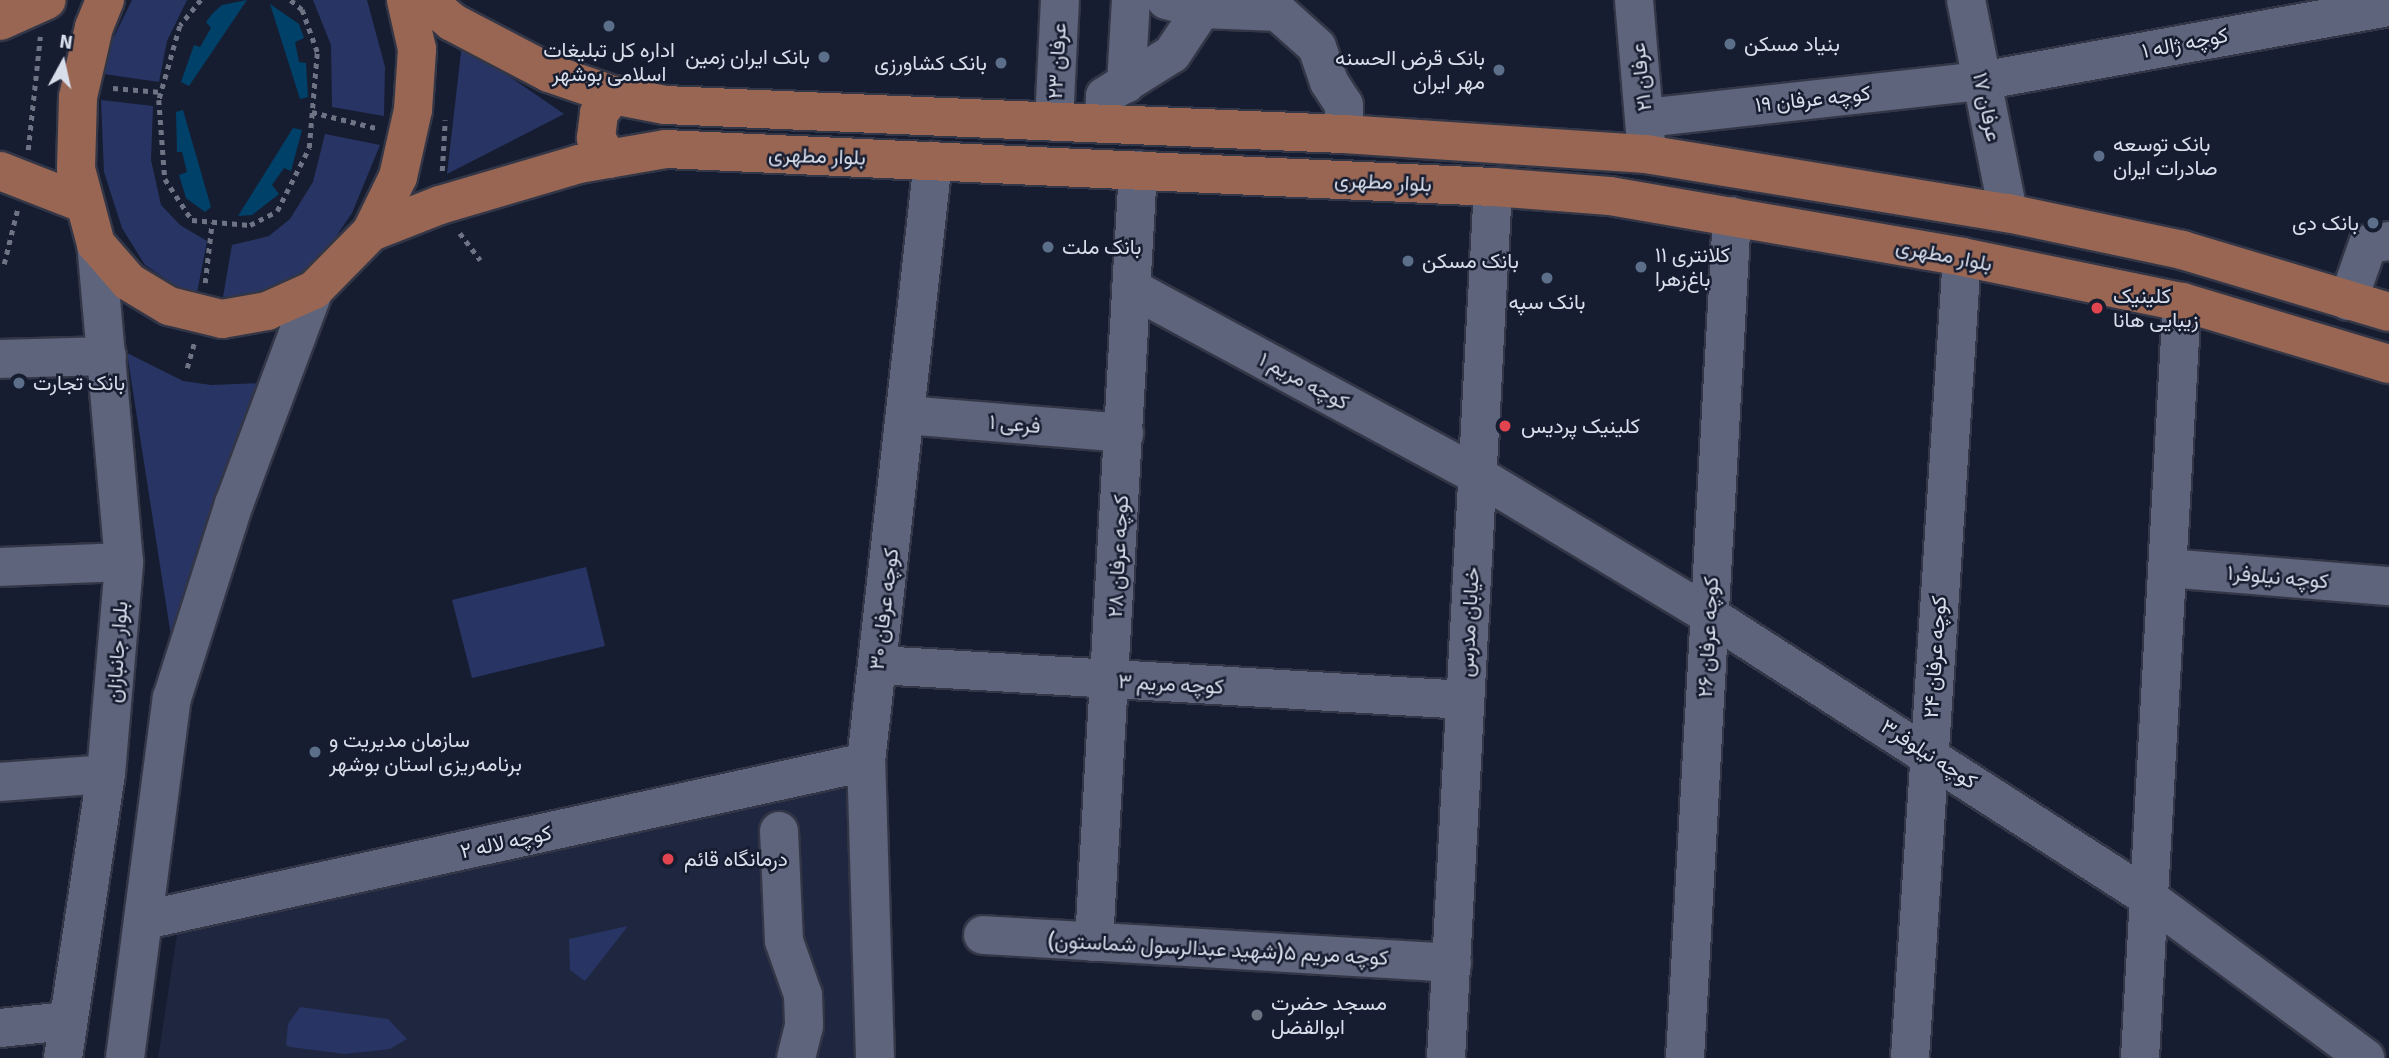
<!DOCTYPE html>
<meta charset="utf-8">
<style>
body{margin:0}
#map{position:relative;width:2389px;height:1058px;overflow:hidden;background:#171d30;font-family:Signika,Vazirmatn,sans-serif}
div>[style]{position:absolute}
.built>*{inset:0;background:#1f263f}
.green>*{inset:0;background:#283564}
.water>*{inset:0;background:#004169}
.path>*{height:4.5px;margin-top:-2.25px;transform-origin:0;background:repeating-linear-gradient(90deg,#6e7484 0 5px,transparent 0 10px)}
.roads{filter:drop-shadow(2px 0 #333646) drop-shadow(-2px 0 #333646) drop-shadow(0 2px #333646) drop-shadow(0 -2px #333646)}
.minor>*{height:38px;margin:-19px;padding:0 19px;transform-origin:19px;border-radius:19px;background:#5d647b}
.major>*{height:38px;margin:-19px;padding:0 19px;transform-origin:19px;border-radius:19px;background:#986653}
.dots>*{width:19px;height:19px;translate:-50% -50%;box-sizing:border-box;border:4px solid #171d30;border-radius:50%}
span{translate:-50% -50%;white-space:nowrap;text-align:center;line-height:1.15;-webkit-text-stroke:5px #171d30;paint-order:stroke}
.street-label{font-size:21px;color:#d9deeb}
.poi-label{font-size:21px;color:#d9deeb}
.left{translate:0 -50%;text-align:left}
.right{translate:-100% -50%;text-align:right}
.north{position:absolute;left:28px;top:28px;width:70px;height:70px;-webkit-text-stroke:5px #171d30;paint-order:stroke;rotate:8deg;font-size:19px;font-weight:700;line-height:28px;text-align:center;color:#d9deeb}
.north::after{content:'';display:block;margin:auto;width:24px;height:32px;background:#d9deeb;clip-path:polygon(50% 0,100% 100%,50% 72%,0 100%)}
</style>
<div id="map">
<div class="built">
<i style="clip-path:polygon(814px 786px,848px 790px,861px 1058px,158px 1058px,178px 928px)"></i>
</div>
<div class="green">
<i style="clip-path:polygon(132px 0,187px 0,167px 41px,159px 82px,104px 74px,113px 39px)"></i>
<i style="clip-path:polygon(313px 0,367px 0,385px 67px,384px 116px,332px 107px,331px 45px)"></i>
<i style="clip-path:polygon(462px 44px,564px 114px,447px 174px)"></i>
<i style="clip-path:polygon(101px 100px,153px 106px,151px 160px,161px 205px,180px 225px,207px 241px,197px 293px,175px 285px,145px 265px,122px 228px,104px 172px)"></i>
<i style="clip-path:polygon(325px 134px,380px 145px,352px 213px,331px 244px,296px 277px,265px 292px,223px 297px,232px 245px,269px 236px,290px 219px,313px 182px)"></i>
<i style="clip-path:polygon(127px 353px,183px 381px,211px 385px,265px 383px,171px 636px)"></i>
<i style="clip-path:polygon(586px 567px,605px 646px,472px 678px,452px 600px)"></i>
<i style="clip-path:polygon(628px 926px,585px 981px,570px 970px,569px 939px)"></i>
<i style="clip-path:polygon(300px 1007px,388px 1019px,407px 1039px,390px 1049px,345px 1054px,290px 1047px,286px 1045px,288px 1024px)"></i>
</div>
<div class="water">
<i style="clip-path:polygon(247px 0,189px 86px,181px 82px,194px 45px,200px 47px,211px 28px,206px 22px,212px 14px,222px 5px)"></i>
<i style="clip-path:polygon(270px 4px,299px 24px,304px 38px,295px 42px,299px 62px,306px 63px,308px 97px,300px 99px)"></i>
<i style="clip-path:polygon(183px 110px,211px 207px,205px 212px,186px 198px,179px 175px,187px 172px,182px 152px,177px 152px,176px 112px)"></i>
<i style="clip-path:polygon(293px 128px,302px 130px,291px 171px,284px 168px,272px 185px,279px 194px,252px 215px,238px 216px)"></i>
</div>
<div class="path">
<i style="left:201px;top:0;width:33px;rotate:129deg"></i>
<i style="left:180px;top:26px;width:77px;rotate:105.8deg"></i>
<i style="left:159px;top:100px;width:79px;rotate:85.7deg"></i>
<i style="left:165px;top:179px;width:49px;rotate:56.6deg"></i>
<i style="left:192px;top:220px;width:58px;rotate:4.9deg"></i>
<i style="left:250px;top:225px;width:30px;rotate:-27deg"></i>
<i style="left:277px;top:211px;width:71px;rotate:-63.1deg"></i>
<i style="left:309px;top:148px;width:96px;rotate:-85.2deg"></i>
<i style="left:317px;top:52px;width:45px;rotate:-109.7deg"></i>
<i style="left:302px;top:10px;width:16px;rotate:-140deg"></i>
<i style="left:113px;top:88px;width:48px;rotate:4.8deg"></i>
<i style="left:312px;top:112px;width:66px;rotate:14deg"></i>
<i style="left:28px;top:150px;width:114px;rotate:-83.9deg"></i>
<i style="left:442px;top:171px;width:51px;rotate:-86.6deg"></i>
<i style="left:460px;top:233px;width:34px;rotate:53deg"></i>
<i style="left:4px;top:264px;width:55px;rotate:-76.2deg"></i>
<i style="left:205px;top:283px;width:61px;rotate:-83.5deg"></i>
<i style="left:187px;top:368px;width:26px;rotate:-74deg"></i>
</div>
<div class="roads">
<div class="minor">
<i style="left:1166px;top:0;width:37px;rotate:14deg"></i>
<i style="left:1634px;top:0;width:144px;rotate:85.2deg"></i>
<i style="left:1966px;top:0;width:217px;rotate:78.8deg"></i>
<i style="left:1126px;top:84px;width:84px;rotate:-86.6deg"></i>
<i style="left:1645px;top:118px;width:338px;rotate:-6.3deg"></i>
<i style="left:1981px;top:81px;width:415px;rotate:-10.3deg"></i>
<i style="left:1054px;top:122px;width:122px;rotate:-87.2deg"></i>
<i style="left:1104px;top:123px;width:27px;rotate:-88deg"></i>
<i style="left:1105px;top:96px;width:79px;rotate:-32.1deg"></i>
<i style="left:1172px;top:54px;width:54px;rotate:-56.3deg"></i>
<i style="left:1202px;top:9px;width:76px;rotate:2.3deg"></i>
<i style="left:1278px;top:12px;width:52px;rotate:41.9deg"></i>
<i style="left:1317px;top:47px;width:37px;rotate:71deg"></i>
<i style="left:1329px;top:82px;width:27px;rotate:57deg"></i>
<i style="left:1344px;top:105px;width:29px;rotate:90deg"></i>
<i style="left:1131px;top:288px;width:393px;rotate:28.4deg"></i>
<i style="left:1477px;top:475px;width:271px;rotate:31.1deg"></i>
<i style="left:1709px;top:615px;width:523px;rotate:32.75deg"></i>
<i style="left:2149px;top:898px;width:269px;rotate:36.5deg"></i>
<i style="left:2348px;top:301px;width:60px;rotate:-70.7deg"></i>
<i style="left:2368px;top:244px;width:21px;rotate:-8deg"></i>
<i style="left:0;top:359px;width:107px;rotate:-1.6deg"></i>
<i style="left:906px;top:415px;width:219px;rotate:4.7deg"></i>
<i style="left:0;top:567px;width:124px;rotate:-2.3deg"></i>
<i style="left:2168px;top:568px;width:222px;rotate:4.7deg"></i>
<i style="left:878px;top:665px;width:588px;rotate:3.41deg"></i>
<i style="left:0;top:782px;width:106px;rotate:-4.3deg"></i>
<i style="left:779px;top:831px;width:110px;rotate:87.4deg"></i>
<i style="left:784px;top:941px;width:57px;rotate:70.6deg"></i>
<i style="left:803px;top:995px;width:31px;rotate:88deg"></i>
<i style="left:804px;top:1026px;width:33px;rotate:104deg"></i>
<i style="left:145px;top:920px;width:738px;rotate:-12.36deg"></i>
<i style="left:983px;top:935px;width:470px;rotate:3.4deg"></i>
<i style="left:1094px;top:942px;width:773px;rotate:-86.74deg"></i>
<i style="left:0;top:1028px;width:67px;rotate:-6deg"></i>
<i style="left:63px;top:1058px;width:287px;rotate:-81.4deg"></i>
<i style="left:106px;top:774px;width:213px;rotate:-85.1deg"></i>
<i style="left:124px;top:562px;width:319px;rotate:-95deg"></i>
<i style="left:125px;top:1058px;width:363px;rotate:-82.6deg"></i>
<i style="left:172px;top:698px;width:204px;rotate:-72.3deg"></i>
<i style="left:234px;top:504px;width:228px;rotate:-69.5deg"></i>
<i style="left:875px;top:1058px;width:296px;rotate:-91.7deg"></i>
<i style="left:866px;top:762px;width:605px;rotate:-83.64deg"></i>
<i style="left:1446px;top:1058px;width:872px;rotate:-86.91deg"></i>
<i style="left:1685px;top:1058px;width:843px;rotate:-86.81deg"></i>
<i style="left:1910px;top:1058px;width:803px;rotate:-86.29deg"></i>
<i style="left:2140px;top:1058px;width:757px;rotate:-86.82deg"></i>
</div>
<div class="major">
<i style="left:105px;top:0;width:29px;rotate:112deg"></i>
<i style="left:94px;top:27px;width:72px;rotate:102.9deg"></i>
<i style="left:78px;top:97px;width:72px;rotate:91.6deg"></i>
<i style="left:76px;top:169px;width:78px;rotate:75.1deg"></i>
<i style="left:96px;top:244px;width:50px;rotate:49deg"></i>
<i style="left:129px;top:282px;width:47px;rotate:31deg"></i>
<i style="left:169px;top:306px;width:55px;rotate:13.8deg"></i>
<i style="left:222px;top:319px;width:46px;rotate:-10.1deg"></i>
<i style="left:267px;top:311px;width:51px;rotate:-24.1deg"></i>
<i style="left:314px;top:290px;width:81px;rotate:-45.5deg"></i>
<i style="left:371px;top:232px;width:61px;rotate:-63.9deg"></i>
<i style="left:398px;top:177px;width:69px;rotate:-77.4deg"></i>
<i style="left:413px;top:110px;width:61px;rotate:-86.2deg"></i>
<i style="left:417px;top:49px;width:50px;rotate:-102.7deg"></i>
<i style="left:426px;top:0;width:34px;rotate:40deg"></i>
<i style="left:452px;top:22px;width:110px;rotate:27.7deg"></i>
<i style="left:549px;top:73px;width:68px;rotate:19deg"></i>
<i style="left:613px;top:95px;width:53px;rotate:10.9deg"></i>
<i style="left:665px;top:105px;width:680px;rotate:2.45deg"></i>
<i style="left:1344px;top:134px;width:303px;rotate:3.8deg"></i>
<i style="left:1646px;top:154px;width:367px;rotate:9.3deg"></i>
<i style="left:2008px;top:213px;width:178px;rotate:12deg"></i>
<i style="left:2182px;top:250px;width:216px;rotate:16.7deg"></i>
<i style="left:0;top:21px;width:51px;rotate:-24.1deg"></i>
<i style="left:609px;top:159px;width:25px;rotate:-122deg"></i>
<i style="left:596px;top:138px;width:25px;rotate:-83deg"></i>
<i style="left:599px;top:113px;width:23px;rotate:-52deg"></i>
<i style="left:0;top:171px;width:88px;rotate:21.3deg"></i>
<i style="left:371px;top:232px;width:74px;rotate:-21.4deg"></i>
<i style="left:440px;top:205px;width:145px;rotate:-16.4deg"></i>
<i style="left:579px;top:164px;width:88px;rotate:-9.8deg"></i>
<i style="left:666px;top:149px;width:828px;rotate:2.63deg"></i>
<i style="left:1493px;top:187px;width:117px;rotate:4.4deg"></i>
<i style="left:1610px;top:196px;width:357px;rotate:9.8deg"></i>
<i style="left:1962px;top:257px;width:225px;rotate:11.6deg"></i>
<i style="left:2182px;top:302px;width:216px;rotate:16.7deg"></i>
</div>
</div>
<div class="dots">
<i style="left:609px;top:26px;background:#5c6f8a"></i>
<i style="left:1730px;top:44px;background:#5c6f8a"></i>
<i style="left:824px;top:57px;background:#5c6f8a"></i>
<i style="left:1001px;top:63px;background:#5c6f8a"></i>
<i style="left:1499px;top:70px;background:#5c6f8a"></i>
<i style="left:2099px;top:156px;background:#5c6f8a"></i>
<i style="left:2373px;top:223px;background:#5c6f8a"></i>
<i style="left:1048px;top:247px;background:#5c6f8a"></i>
<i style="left:1408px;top:261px;background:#5c6f8a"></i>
<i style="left:1641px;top:267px;background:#5c6f8a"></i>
<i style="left:1547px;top:278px;background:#5c6f8a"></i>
<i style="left:2097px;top:308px;background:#e0444e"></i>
<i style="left:19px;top:383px;background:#5c6f8a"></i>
<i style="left:1505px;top:426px;background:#e0444e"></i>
<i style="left:315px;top:752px;background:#5c6f8a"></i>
<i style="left:668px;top:859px;background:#e0444e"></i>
<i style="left:1257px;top:1015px;background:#6b7280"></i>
</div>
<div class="street-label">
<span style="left:2185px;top:43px;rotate:-11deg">کوچه ژاله ۱</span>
<span style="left:1057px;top:61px;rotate:-87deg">عرفان ۲۳</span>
<span style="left:1641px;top:77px;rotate:-96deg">عرفان ۲۱</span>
<span style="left:1813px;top:99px;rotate:-6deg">کوچه عرفان ۱۹</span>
<span style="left:1987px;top:107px;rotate:78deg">عرفان ۱۷</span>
<span style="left:817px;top:156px;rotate:2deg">بلوار مطهری</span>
<span style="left:1383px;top:182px;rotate:3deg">بلوار مطهری</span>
<span style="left:1944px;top:255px;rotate:11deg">بلوار مطهری</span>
<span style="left:1304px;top:381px;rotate:28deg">کوچه مریم ۱</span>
<span style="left:1015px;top:424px;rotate:5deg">فرعی ۱</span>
<span style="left:1118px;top:556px;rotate:-87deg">کوچه عرفان ۲۸</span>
<span style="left:2278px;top:577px;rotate:5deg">کوچه نیلوفر۱</span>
<span style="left:884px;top:609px;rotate:-83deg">کوچه عرفان ۳۰</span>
<span style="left:1469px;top:622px;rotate:-87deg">خیابان مدرس</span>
<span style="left:1708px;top:637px;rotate:-87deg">کوچه عرفان ۲۶</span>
<span style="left:117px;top:652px;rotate:-86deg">بلوار جانبازان</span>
<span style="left:1935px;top:657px;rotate:-86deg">کوچه عرفان ۲۴</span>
<span style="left:1171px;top:684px;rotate:3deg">کوچه مریم ۳</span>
<span style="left:1929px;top:754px;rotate:33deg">کوچه نیلوفر۳</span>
<span style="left:506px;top:842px;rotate:-12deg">کوچه لاله ۲</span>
<span style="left:1218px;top:949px;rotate:3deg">کوچه مریم ۵(شهید عبدالرسول شماستون)</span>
</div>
<div class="poi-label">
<span class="left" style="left:1744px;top:44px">بنیاد مسکن</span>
<span style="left:609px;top:62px">اداره کل تبلیغات<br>اسلامی بوشهر</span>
<span class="right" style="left:810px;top:57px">بانک ایران زمین</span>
<span class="right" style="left:1485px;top:70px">بانک قرض الحسنه<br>مهر ایران</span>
<span class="right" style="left:987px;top:63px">بانک کشاورزی</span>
<span class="left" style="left:2113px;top:156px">بانک توسعه<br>صادرات ایران</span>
<span class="right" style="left:2359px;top:223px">بانک دی</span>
<span class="left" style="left:1062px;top:247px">بانک ملت</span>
<span class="left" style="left:1655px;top:267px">کلانتری ۱۱<br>باغ‌زهرا</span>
<span class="left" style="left:1422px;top:261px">بانک مسکن</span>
<span class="left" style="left:2113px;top:308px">کلینیک<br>زیبایی هانا</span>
<span style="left:1547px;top:302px">بانک سپه</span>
<span class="left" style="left:33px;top:383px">بانک تجارت</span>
<span class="left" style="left:1521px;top:426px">کلینیک پردیس</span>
<span class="left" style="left:329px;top:752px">سازمان مدیریت و<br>برنامه‌ریزی استان بوشهر</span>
<span class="left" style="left:684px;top:859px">درمانگاه قائم</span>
<span class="left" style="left:1271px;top:1015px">مسجد حضرت<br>ابوالفضل</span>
</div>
<div class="north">N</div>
</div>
